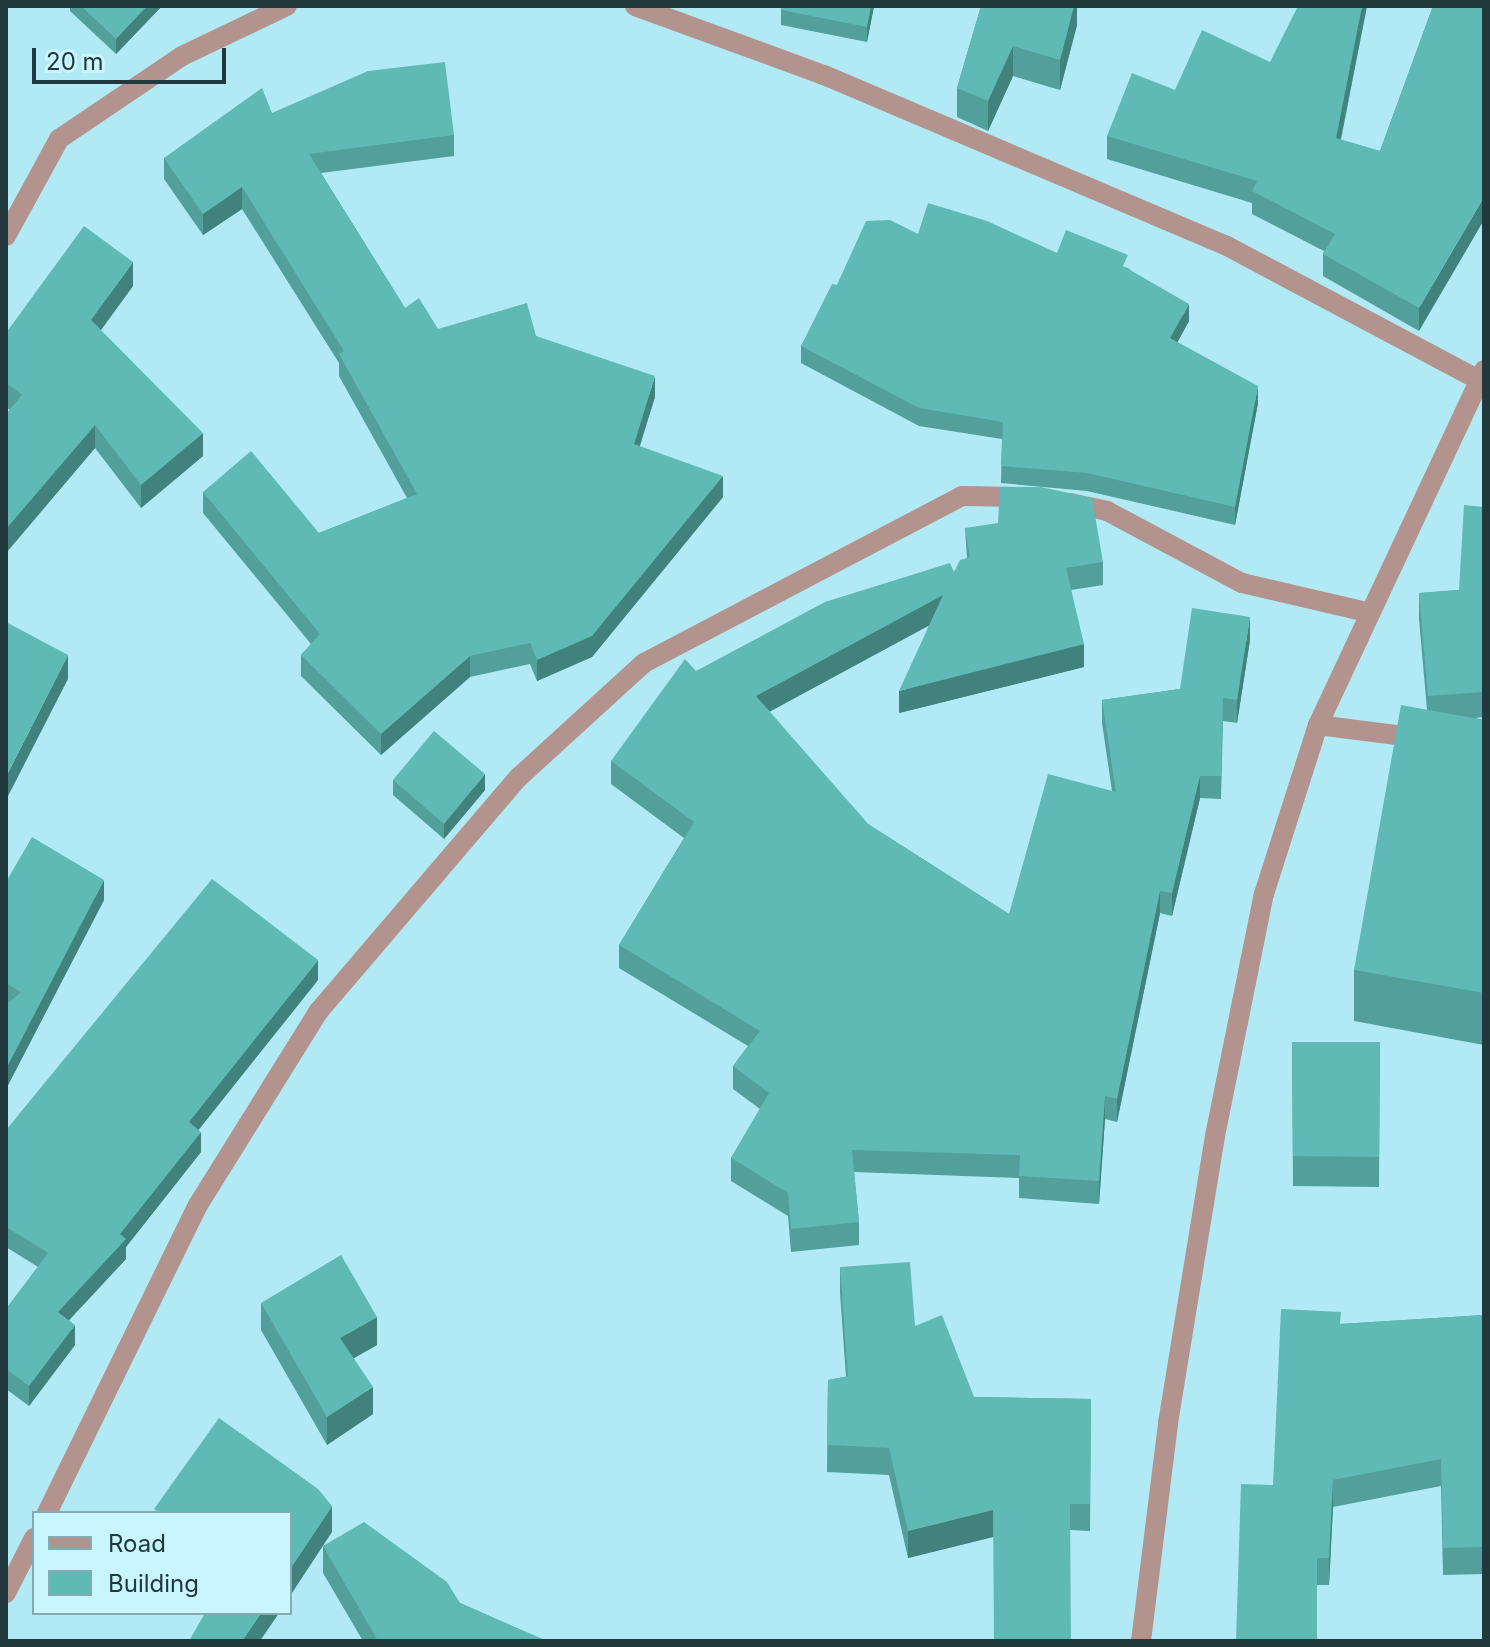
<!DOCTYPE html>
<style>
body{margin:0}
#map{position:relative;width:1490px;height:1647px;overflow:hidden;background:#b1eaf5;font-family:Inter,sans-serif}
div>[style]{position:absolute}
.street>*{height:20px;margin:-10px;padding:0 10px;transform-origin:10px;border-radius:10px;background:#b3938d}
.wall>*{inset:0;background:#529f9b}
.shaded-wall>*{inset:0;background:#42827e}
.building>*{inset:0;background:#5fb9b4}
span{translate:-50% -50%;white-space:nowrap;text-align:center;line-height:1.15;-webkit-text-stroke:7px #c8f5fe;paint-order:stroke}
.frame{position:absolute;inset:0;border:8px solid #21393d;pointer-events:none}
.legend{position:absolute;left:32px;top:1511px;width:260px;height:104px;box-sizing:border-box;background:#c8f5fe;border:2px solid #85aab1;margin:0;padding:10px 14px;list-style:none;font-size:24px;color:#21393d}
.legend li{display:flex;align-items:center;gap:16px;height:40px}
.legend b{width:40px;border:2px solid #85aab1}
.scale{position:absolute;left:32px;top:48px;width:194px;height:36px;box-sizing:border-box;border:4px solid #21393d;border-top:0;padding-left:10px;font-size:24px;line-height:28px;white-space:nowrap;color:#21393d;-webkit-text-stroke:6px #c8f5fe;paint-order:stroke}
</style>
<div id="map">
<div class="street">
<i style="left:635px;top:6px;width:201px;rotate:20.1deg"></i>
<i style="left:824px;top:75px;width:438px;rotate:23deg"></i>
<i style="left:1227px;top:246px;width:285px;rotate:28deg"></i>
<i style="left:6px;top:236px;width:111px;rotate:-61.3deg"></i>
<i style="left:59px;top:139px;width:148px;rotate:-34deg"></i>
<i style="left:182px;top:56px;width:116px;rotate:-25.5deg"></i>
<i style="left:1070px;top:503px;width:38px;rotate:12deg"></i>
<i style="left:1107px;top:511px;width:153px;rotate:28.1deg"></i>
<i style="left:1242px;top:583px;width:128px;rotate:13.1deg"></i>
<i style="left:1318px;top:725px;width:103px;rotate:7.3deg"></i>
<i style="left:47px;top:1513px;width:343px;rotate:-63.9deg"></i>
<i style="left:198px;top:1205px;width:227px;rotate:-58.1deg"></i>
<i style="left:318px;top:1012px;width:309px;rotate:-49.5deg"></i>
<i style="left:519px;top:777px;width:169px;rotate:-42.4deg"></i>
<i style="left:644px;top:663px;width:359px;rotate:-27.7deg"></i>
<i style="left:962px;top:496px;width:64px;rotate:0.9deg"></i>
<i style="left:6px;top:1593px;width:62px;rotate:-63deg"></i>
<i style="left:1141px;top:1641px;width:220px;rotate:-82.9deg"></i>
<i style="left:1168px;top:1423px;width:291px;rotate:-80.7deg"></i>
<i style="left:1215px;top:1136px;width:247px;rotate:-78.6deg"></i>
<i style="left:1264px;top:894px;width:177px;rotate:-72.3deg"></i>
<i style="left:1318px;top:725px;width:392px;rotate:-64.9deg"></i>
</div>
<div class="wall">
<i style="clip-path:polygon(70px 6px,162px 6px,116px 54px,70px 11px)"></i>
<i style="clip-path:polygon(874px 6px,867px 42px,781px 25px,781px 10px)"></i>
<i style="clip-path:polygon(981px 6px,1077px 6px,1077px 25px,1060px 90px,1013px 76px,988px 131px,957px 117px,957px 88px)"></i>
<i style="clip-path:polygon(1367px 6px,1341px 140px,1380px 151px,1433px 6px,1419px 331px,1323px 276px,1323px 254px,1324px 251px,1252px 214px,1252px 203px,1107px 159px,1107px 136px,1175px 90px,1270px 62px)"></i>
<i style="clip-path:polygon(272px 113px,454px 135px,454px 156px,321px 173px,405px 308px,438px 329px,536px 336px,655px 397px,639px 446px,723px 497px,592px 657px,537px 681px,530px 664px,470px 677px,381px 755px,301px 676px,301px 655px,311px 644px,203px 513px,203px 492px,319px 533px,407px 498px,339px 376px,339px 363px,242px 209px,203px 235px,164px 179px,164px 158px)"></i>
<i style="clip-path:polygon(918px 234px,1057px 253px,1128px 268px,1189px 321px,1177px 342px,1258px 403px,1235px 525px,1087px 491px,1001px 483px,1002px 439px,919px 426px,801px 363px,801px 346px,837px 285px)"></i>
<i style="clip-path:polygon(133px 286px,100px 330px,203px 456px,141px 508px,95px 448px,6px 553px,6px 414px,10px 410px,6px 407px,6px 333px)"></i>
<i style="clip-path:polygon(1484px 507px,1484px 717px,1475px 718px,1484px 720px,1484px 1045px,1354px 1021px,1354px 970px,1427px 710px,1419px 619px,1419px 593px,1459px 590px)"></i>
<i style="clip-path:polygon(965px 528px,1103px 562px,1103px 585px,1071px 590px,1084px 667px,899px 713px,929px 625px,769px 712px,868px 824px,1009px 914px,1112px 791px,1102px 723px,1102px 700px,1180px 689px,1250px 640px,1237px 723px,1223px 721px,1221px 799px,1200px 798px,1172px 916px,1160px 913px,1117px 1122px,1105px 1119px,1099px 1204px,1019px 1198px,1019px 1178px,854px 1172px,859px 1222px,859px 1245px,791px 1252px,788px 1216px,731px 1181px,731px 1158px,760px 1109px,733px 1089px,733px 1066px,748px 1046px,619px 968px,619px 945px,684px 838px,611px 784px,611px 761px,696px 671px,954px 572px,967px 558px)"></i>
<i style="clip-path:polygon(393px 780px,485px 790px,444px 839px,393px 795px)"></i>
<i style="clip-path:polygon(6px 882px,104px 900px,6px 1089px,6px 1005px,7px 1004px,6px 1003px)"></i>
<i style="clip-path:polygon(318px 980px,198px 1130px,201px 1152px,126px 1247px,126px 1259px,69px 1320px,75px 1345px,29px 1406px,6px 1389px,6px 1309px,38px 1267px,6px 1247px,6px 1130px)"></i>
<i style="clip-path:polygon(1292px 1042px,1380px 1042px,1379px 1187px,1293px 1186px)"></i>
<i style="clip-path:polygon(840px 1267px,915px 1326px,974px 1397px,1091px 1399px,1090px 1531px,1070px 1530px,993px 1537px,908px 1558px,889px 1475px,827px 1472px,828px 1380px,846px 1377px,840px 1293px)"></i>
<i style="clip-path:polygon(261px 1303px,377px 1345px,354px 1358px,373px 1414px,327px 1445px,261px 1330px)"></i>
<i style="clip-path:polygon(1484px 1315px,1484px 1574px,1443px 1575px,1441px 1486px,1333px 1507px,1329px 1585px,1317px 1585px,1273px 1485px,1341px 1324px)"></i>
<i style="clip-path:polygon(323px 1546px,460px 1603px,545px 1641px,363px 1641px,323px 1573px)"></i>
</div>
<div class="shaded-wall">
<i style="clip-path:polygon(147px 6px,162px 6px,116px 54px,116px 39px)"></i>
<i style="clip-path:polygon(871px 6px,874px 6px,867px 42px,867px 27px)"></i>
<i style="clip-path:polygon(1074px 6px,1077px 6px,1077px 25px,1060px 90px,1060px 60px)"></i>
<i style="clip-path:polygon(1362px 6px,1367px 6px,1336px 161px,1336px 138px)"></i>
<i style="clip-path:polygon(1013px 46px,1013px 76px,988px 131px,988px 101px)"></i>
<i style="clip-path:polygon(242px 187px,242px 209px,203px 235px,203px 214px)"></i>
<i style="clip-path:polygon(1484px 197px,1484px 220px,1419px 331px,1419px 308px)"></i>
<i style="clip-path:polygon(133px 262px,133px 286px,91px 344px,91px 320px)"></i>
<i style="clip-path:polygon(1189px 304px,1189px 321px,1170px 356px,1170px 338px)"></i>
<i style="clip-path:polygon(655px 376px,655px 397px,634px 465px,634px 444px)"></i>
<i style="clip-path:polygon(1258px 386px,1258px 403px,1235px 525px,1235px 507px)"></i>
<i style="clip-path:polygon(95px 425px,95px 448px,6px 553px,6px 529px)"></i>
<i style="clip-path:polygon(203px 433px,203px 456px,141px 508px,141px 485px)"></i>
<i style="clip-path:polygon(723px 476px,723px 497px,592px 657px,537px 681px,537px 660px)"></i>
<i style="clip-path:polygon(943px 595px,943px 618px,756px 719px,756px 696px)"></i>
<i style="clip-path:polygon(1250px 617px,1250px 640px,1237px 723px,1237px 700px)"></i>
<i style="clip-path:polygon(1084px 644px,1084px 667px,899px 713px,899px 691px)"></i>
<i style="clip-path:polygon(68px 655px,68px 679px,6px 800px,6px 777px)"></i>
<i style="clip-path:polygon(470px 656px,470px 677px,381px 755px,381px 734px)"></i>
<i style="clip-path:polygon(485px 774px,485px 790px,444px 839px,444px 824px)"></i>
<i style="clip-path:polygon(1200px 776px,1200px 798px,1172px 916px,1172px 893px)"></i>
<i style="clip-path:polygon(104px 880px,104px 900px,6px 1089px,6px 1069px)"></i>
<i style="clip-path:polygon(1160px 891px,1160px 913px,1117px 1122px,1117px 1099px)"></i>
<i style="clip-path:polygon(318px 960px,318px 980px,189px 1142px,189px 1122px)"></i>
<i style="clip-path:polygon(1105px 1096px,1105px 1119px,1099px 1204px,1099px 1181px)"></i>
<i style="clip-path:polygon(201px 1132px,201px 1152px,126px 1247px,126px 1259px,58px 1332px,58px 1312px)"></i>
<i style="clip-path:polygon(377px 1317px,377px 1345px,340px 1366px,340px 1338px)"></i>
<i style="clip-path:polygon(75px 1325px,75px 1345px,29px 1406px,29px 1386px)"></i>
<i style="clip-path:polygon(373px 1387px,373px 1414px,327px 1445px,327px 1417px)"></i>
<i style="clip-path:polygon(1333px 1480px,1333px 1507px,1329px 1585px,1329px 1558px)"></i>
<i style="clip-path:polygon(332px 1506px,332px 1532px,290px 1596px,290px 1569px)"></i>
<i style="clip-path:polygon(993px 1510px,993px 1537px,908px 1558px,908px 1531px)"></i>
<i style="clip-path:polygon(261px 1613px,279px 1613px,260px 1641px,242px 1641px)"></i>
</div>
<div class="building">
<i style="clip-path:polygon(81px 6px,147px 6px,116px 39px)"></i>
<i style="clip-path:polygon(781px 6px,871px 6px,867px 27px,781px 10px)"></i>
<i style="clip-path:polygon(981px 6px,1074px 6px,1060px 60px,1013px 46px,988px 101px,957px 88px)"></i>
<i style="clip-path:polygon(1298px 6px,1362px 6px,1336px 138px,1380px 151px,1433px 6px,1484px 6px,1484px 197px,1419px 308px,1323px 254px,1335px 234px,1252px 191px,1257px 181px,1107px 136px,1132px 73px,1175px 90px,1202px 30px,1270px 62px)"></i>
<i style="clip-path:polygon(445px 62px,454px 135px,309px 154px,405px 308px,419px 298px,438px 329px,527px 303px,536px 336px,655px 376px,634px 444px,723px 476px,592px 636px,537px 660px,530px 643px,470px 656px,381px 734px,301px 655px,320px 634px,203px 492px,251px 451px,319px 533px,417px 494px,339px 354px,344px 351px,242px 187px,203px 214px,164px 158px,262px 88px,272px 113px,368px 71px)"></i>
<i style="clip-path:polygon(928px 203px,987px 221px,1057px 253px,1066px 230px,1128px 255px,1123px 266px,1189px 304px,1170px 338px,1258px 386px,1235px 507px,1087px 473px,1001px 466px,1003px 422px,919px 408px,801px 346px,832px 284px,837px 285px,866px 221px,890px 220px,918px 234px)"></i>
<i style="clip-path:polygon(84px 226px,133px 262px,91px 320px,203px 433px,141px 485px,95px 425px,6px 529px,6px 414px,22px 395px,6px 383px,6px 333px)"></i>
<i style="clip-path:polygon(1000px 487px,1041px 487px,1092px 498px,1103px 562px,1066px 568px,1084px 644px,899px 691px,943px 595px,756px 696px,868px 824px,1009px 914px,1048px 774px,1116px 792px,1102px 700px,1180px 689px,1192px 608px,1250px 617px,1237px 700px,1223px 698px,1221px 776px,1200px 776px,1172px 893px,1160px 891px,1117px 1099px,1105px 1096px,1099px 1181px,1019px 1176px,1020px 1155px,852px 1150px,859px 1222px,791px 1229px,788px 1193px,731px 1158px,769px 1093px,733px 1066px,760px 1031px,619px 945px,694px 822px,611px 761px,685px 659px,696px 671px,825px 602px,950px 563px,954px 572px,960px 560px,970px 557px,965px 528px,998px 523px)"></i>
<i style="clip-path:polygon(1464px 505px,1484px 507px,1484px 692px,1428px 696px,1419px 593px,1459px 590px)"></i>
<i style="clip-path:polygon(6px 622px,68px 655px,6px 777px)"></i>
<i style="clip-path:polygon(1401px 705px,1484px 720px,1484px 993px,1354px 970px)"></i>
<i style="clip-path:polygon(434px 731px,485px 774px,444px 824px,393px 780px)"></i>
<i style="clip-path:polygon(32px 837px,104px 880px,6px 1069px,6px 1005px,21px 992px,6px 983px,6px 882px)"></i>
<i style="clip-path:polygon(212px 879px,318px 960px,189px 1122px,201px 1132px,120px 1234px,126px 1239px,58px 1312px,75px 1325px,29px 1386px,6px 1369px,6px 1309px,48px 1253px,6px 1227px,6px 1130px)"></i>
<i style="clip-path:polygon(1292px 1042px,1380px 1042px,1379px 1157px,1293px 1156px)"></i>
<i style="clip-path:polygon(341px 1255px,377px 1317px,340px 1338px,373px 1387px,327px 1417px,261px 1303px)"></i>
<i style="clip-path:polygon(910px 1262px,915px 1326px,942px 1315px,974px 1397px,1091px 1399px,1090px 1504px,1070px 1504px,1071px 1641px,994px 1641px,993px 1510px,908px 1531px,889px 1448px,827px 1445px,828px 1380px,848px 1376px,840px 1267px)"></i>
<i style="clip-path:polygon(1281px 1309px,1341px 1312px,1340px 1324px,1484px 1315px,1484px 1547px,1443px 1548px,1441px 1459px,1333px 1480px,1329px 1558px,1317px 1558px,1317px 1641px,1236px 1641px,1241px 1484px,1273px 1485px)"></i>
<i style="clip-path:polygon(219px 1418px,318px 1489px,332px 1506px,290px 1569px,290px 1513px,160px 1513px,154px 1509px)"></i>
<i style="clip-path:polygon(364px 1522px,447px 1582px,460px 1603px,545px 1640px,544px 1641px,378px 1641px,323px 1546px)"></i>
<i style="clip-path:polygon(205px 1613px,261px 1613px,242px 1641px,189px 1641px)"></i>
</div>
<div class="frame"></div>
<ul class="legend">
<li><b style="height:10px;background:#b3938d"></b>Road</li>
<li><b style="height:22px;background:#5fb9b4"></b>Building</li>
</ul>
<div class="scale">20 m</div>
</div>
